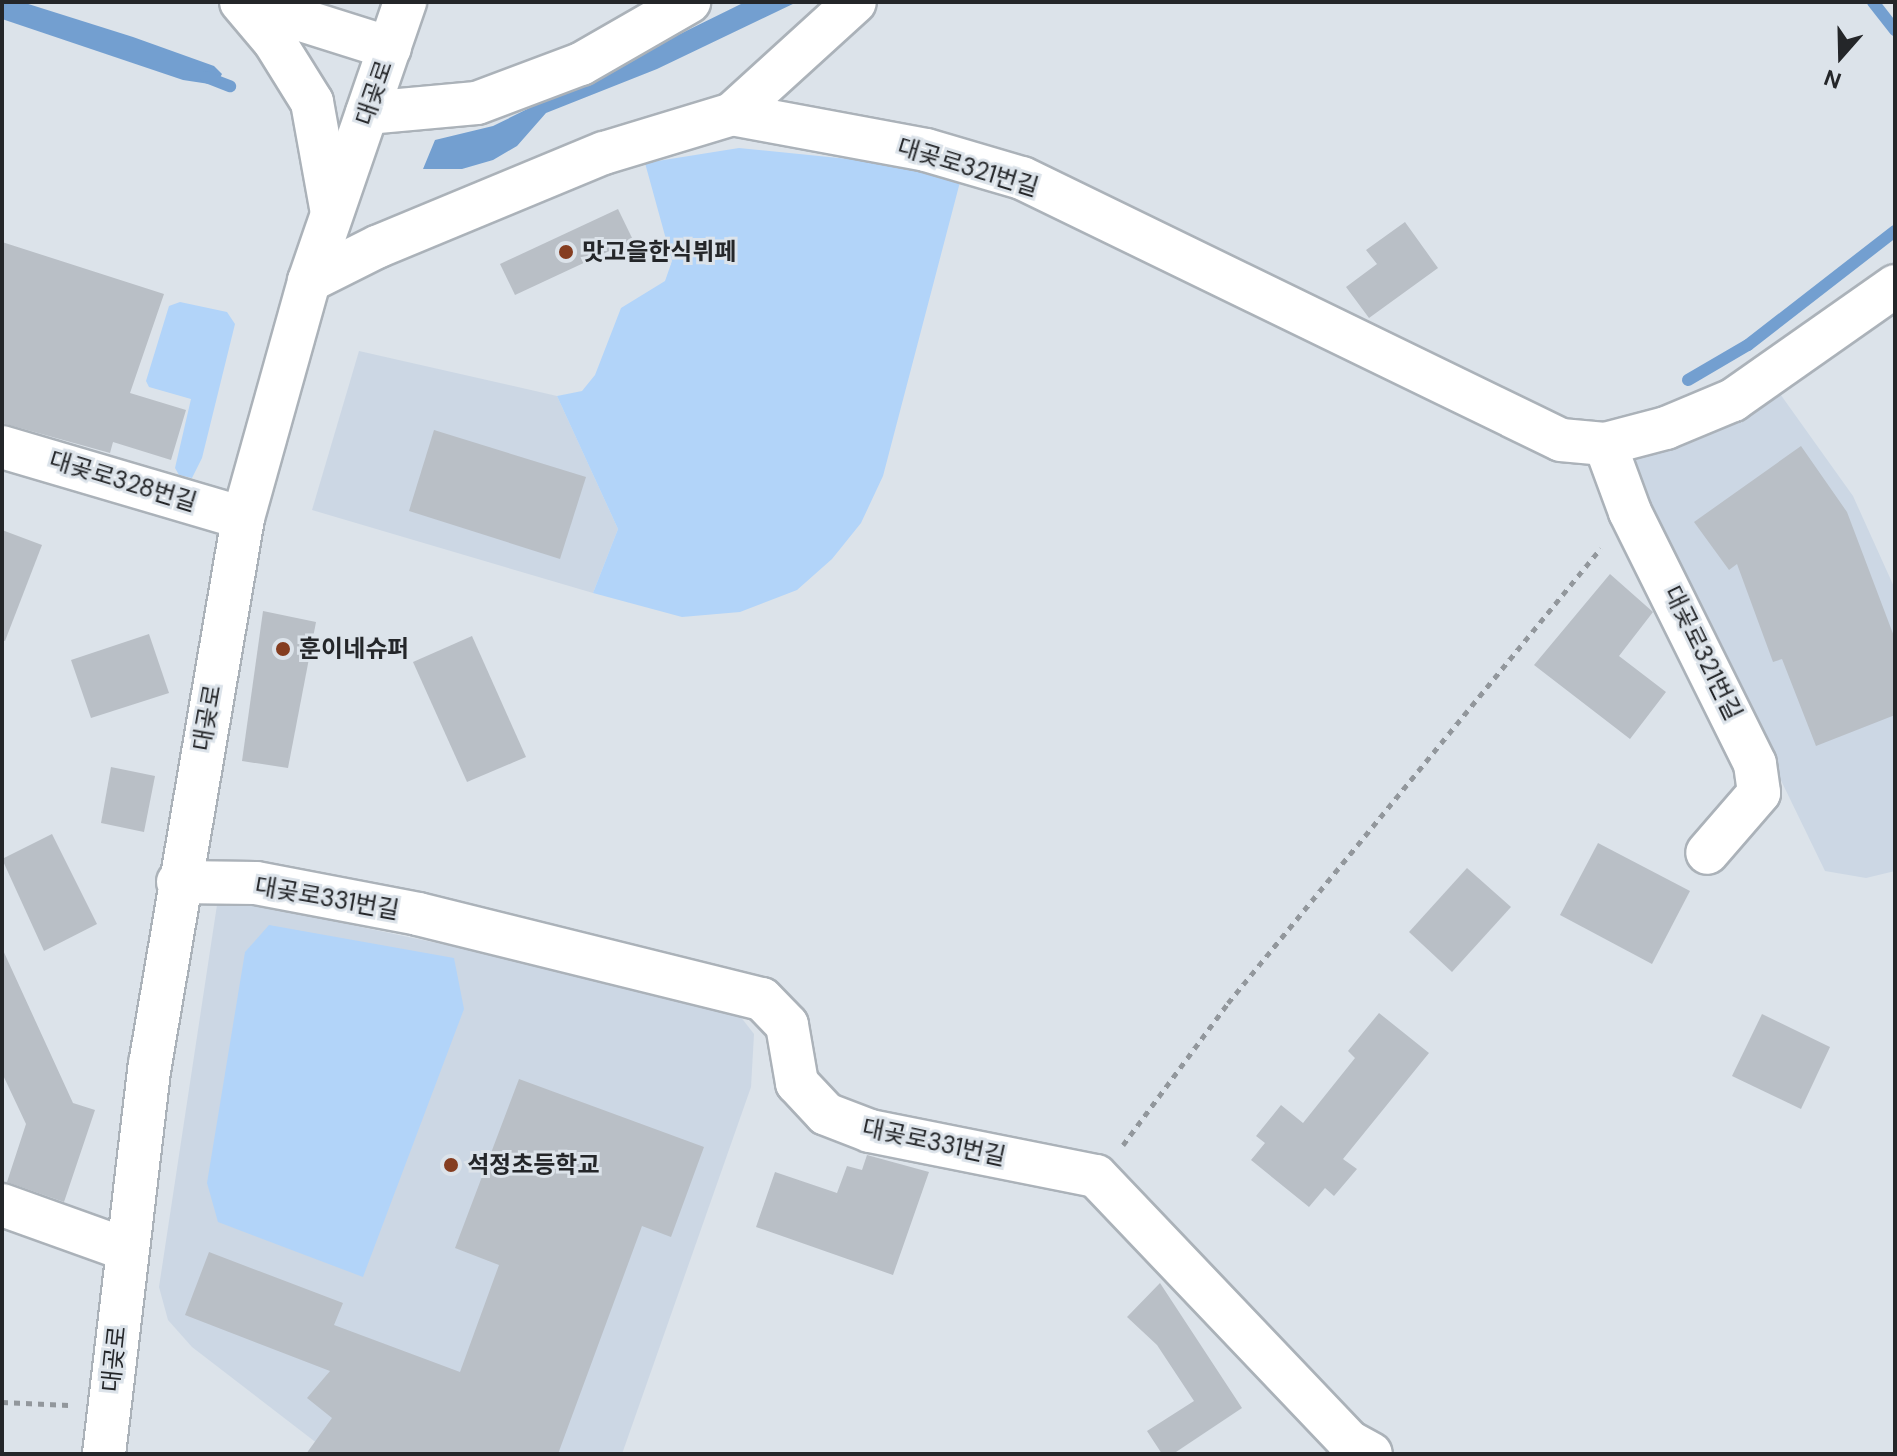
<!DOCTYPE html>
<meta charset="utf-8">
<style>
body{margin:0}
#map{position:relative;width:1897px;height:1456px;overflow:hidden;background:#dce3ea;font-family:"DM Sans","Noto Sans KR",sans-serif}
div>[style]{position:absolute}
.built>*{inset:0;background:#ccd7e4}
.green>*{inset:0;background:#b2d4f9}
.water>*{inset:0;background:#739fd0}
.stream>*{height:12px;margin:-6px;padding:0 6px;transform-origin:6px;border-radius:6px;background:#739fd0}
.building>*{inset:0;background:#b9bfc6}
.path>*{height:5px;margin-top:-2.5px;transform-origin:0;background:repeating-linear-gradient(90deg,#92979c 0 6px,transparent 0 12px)}
.roads{filter:drop-shadow(2px 0 #abb2b9) drop-shadow(-2px 0 #abb2b9) drop-shadow(0 2px #abb2b9) drop-shadow(0 -2px #abb2b9)}
.minor>*{height:42px;margin:-21px;padding:0 21px;transform-origin:21px;border-radius:21px;background:#fff}
.dots>*{width:22px;height:22px;translate:-50% -50%;box-sizing:border-box;border:4px solid #dce3ea;border-radius:50%}
span{translate:-50% -50%;white-space:nowrap;text-align:center;line-height:1.15;-webkit-text-stroke:6px #dce3ea;paint-order:stroke}
.street-label{font-size:24px;color:#242629}
.poi-label{font-size:24px;color:#242629;font-weight:700}
.left{translate:0 -50%;text-align:left}
.frame{position:absolute;inset:0;border:4px solid #242629;pointer-events:none}
.north{position:absolute;left:1801px;top:16px;width:80px;height:80px;-webkit-text-stroke:6px #dce3ea;paint-order:stroke;rotate:200deg;font-size:22px;font-weight:700;line-height:32px;text-align:center;color:#242629}
.north::after{content:'';display:block;margin:auto;width:28px;height:36px;background:#242629;clip-path:polygon(50% 0,100% 100%,50% 72%,0 100%)}
</style>
<div id="map">
<div class="built">
<i style="clip-path:polygon(359px 351px,557px 396px,618px 529px,593px 593px,312px 510px)"></i>
<i style="clip-path:polygon(1778px 391px,1853px 496px,1895px 589px,1895px 871px,1866px 878px,1825px 871px,1708px 630px,1627px 480px,1632px 453px)"></i>
<i style="clip-path:polygon(217px 905px,257px 905px,598px 977px,740px 1016px,754px 1034px,751px 1087px,622px 1454px,331px 1454px,192px 1347px,168px 1320px,159px 1287px)"></i>
</div>
<div class="green">
<i style="clip-path:polygon(739px 148px,898px 164px,960px 182px,883px 476px,861px 523px,832px 559px,797px 590px,740px 612px,682px 617px,593px 593px,618px 529px,557px 396px,582px 391px,595px 375px,621px 308px,665px 281px,672px 261px,645px 163px)"></i>
<i style="clip-path:polygon(180px 302px,227px 312px,235px 324px,202px 458px,192px 478px,179px 475px,175px 468px,191px 399px,149px 387px,146px 381px,169px 306px)"></i>
<i style="clip-path:polygon(269px 925px,454px 958px,464px 1009px,363px 1277px,218px 1222px,207px 1183px,245px 952px)"></i>
</div>
<div class="water">
<i style="clip-path:polygon(2px 2px,22px 2px,133px 37px,214px 66px,222px 74px,216px 85px,183px 80px,2px 19px)"></i>
<i style="clip-path:polygon(745px 2px,797px 2px,657px 69px,546px 113px,517px 146px,493px 160px,462px 169px,423px 169px,435px 140px,493px 126px)"></i>
</div>
<div class="stream">
<i style="left:1873px;top:2px;width:36px;rotate:52deg"></i>
<i style="left:206px;top:77px;width:26px;rotate:21deg"></i>
<i style="left:1688px;top:380px;width:69px;rotate:-30.3deg"></i>
<i style="left:1748px;top:345px;width:186px;rotate:-37.8deg"></i>
</div>
<div class="building">
<i style="clip-path:polygon(618px 209px,633px 240px,515px 295px,500px 264px)"></i>
<i style="clip-path:polygon(1405px 222px,1438px 268px,1369px 318px,1346px 287px,1377px 264px,1366px 250px)"></i>
<i style="clip-path:polygon(2px 242px,164px 294px,130px 393px,186px 410px,171px 460px,113px 442px,110px 453px,2px 423px)"></i>
<i style="clip-path:polygon(434px 430px,586px 477px,560px 559px,409px 511px)"></i>
<i style="clip-path:polygon(1801px 446px,1847px 512px,1895px 639px,1895px 715px,1816px 746px,1782px 659px,1773px 662px,1737px 564px,1729px 570px,1694px 522px)"></i>
<i style="clip-path:polygon(2px 530px,42px 545px,5px 641px,2px 640px)"></i>
<i style="clip-path:polygon(1610px 574px,1653px 612px,1619px 656px,1666px 692px,1630px 739px,1534px 665px)"></i>
<i style="clip-path:polygon(263px 611px,316px 622px,288px 768px,242px 761px)"></i>
<i style="clip-path:polygon(149px 634px,169px 693px,91px 718px,71px 660px)"></i>
<i style="clip-path:polygon(472px 636px,526px 757px,467px 782px,413px 662px)"></i>
<i style="clip-path:polygon(111px 767px,155px 776px,144px 832px,101px 823px)"></i>
<i style="clip-path:polygon(52px 834px,97px 924px,44px 951px,2px 859px)"></i>
<i style="clip-path:polygon(1598px 843px,1690px 891px,1652px 964px,1560px 915px)"></i>
<i style="clip-path:polygon(1467px 868px,1511px 907px,1452px 972px,1409px 932px)"></i>
<i style="clip-path:polygon(2px 948px,73px 1103px,95px 1110px,64px 1202px,7px 1182px,26px 1124px,2px 1073px)"></i>
<i style="clip-path:polygon(1379px 1013px,1429px 1053px,1343px 1159px,1357px 1169px,1334px 1196px,1325px 1188px,1309px 1207px,1251px 1160px,1265px 1143px,1256px 1136px,1281px 1105px,1303px 1123px,1355px 1058px,1348px 1051px)"></i>
<i style="clip-path:polygon(1762px 1014px,1830px 1047px,1801px 1109px,1732px 1076px)"></i>
<i style="clip-path:polygon(519px 1079px,704px 1147px,671px 1237px,642px 1226px,558px 1454px,306px 1454px,332px 1418px,307px 1398px,330px 1371px,185px 1315px,209px 1252px,343px 1303px,334px 1325px,460px 1372px,499px 1265px,455px 1248px)"></i>
<i style="clip-path:polygon(867px 1155px,929px 1172px,893px 1275px,756px 1227px,775px 1172px,837px 1193px,847px 1166px,862px 1170px)"></i>
<i style="clip-path:polygon(1160px 1283px,1242px 1408px,1173px 1454px,1162px 1454px,1147px 1431px,1194px 1401px,1157px 1345px,1127px 1317px)"></i>
</div>
<div class="path">
<i style="left:1123px;top:1145px;width:177px;rotate:-53.5deg"></i>
<i style="left:1228px;top:1003px;width:588px;rotate:-50.66deg"></i>
<i style="left:2px;top:1402px;width:67px;rotate:2.6deg"></i>
</div>
<div class="roads">
<div class="minor">
<i style="left:241px;top:2px;width:51px;rotate:49.8deg"></i>
<i style="left:274px;top:41px;width:72px;rotate:58.1deg"></i>
<i style="left:312px;top:102px;width:108px;rotate:79.8deg"></i>
<i style="left:244px;top:2px;width:153px;rotate:17.5deg"></i>
<i style="left:367px;top:113px;width:110px;rotate:-5.2deg"></i>
<i style="left:477px;top:103px;width:111px;rotate:-20.6deg"></i>
<i style="left:581px;top:64px;width:125px;rotate:-29.9deg"></i>
<i style="left:732px;top:114px;width:166px;rotate:-42.3deg"></i>
<i style="left:309px;top:281px;width:78px;rotate:-26.6deg"></i>
<i style="left:379px;top:246px;width:243px;rotate:-22.5deg"></i>
<i style="left:604px;top:153px;width:134px;rotate:-16.9deg"></i>
<i style="left:732px;top:114px;width:197px;rotate:10.5deg"></i>
<i style="left:926px;top:150px;width:100px;rotate:16.3deg"></i>
<i style="left:1022px;top:178px;width:599px;rotate:25.92deg"></i>
<i style="left:1561px;top:440px;width:44px;rotate:5.2deg"></i>
<i style="left:1605px;top:444px;width:63px;rotate:-14.7deg"></i>
<i style="left:1666px;top:428px;width:73px;rotate:-22.7deg"></i>
<i style="left:1733px;top:400px;width:198px;rotate:-35.1deg"></i>
<i style="left:1605px;top:444px;width:72px;rotate:69.8deg"></i>
<i style="left:1630px;top:512px;width:281px;rotate:63.6deg"></i>
<i style="left:1755px;top:764px;width:29px;rotate:82deg"></i>
<i style="left:1759px;top:793px;width:79px;rotate:130.9deg"></i>
<i style="left:2px;top:447px;width:251px;rotate:16.4deg"></i>
<i style="left:178px;top:882px;width:78px;rotate:0.7deg"></i>
<i style="left:256px;top:883px;width:165px;rotate:10.8deg"></i>
<i style="left:418px;top:914px;width:354px;rotate:13.9deg"></i>
<i style="left:762px;top:999px;width:36px;rotate:46deg"></i>
<i style="left:787px;top:1025px;width:59px;rotate:80.2deg"></i>
<i style="left:797px;top:1083px;width:42px;rotate:46.9deg"></i>
<i style="left:826px;top:1114px;width:47px;rotate:21.1deg"></i>
<i style="left:870px;top:1131px;width:230px;rotate:11.3deg"></i>
<i style="left:1096px;top:1176px;width:366px;rotate:46.4deg"></i>
<i style="left:1348px;top:1441px;width:26px;rotate:29deg"></i>
<i style="left:2px;top:1205px;width:131px;rotate:19.7deg"></i>
<i style="left:104px;top:1454px;width:392px;rotate:-83.3deg"></i>
<i style="left:150px;top:1065px;width:555px;rotate:-80.35deg"></i>
<i style="left:243px;top:518px;width:246px;rotate:-74.4deg"></i>
<i style="left:309px;top:281px;width:295px;rotate:-71deg"></i>
</div>
</div>
<div class="dots">
<i style="left:566px;top:252px;background:#853d20"></i>
<i style="left:283px;top:649px;background:#853d20"></i>
<i style="left:451px;top:1165px;background:#853d20"></i>
</div>
<div class="street-label">
<span style="left:374px;top:93px;rotate:-71deg">대곶로</span>
<span style="left:968px;top:167px;rotate:17deg">대곶로321번길</span>
<span style="left:123px;top:481px;rotate:17deg">대곶로328번길</span>
<span style="left:1703px;top:653px;rotate:64deg">대곶로321번길</span>
<span style="left:207px;top:718px;rotate:-80deg">대곶로</span>
<span style="left:327px;top:898px;rotate:10deg">대곶로331번길</span>
<span style="left:934px;top:1142px;rotate:12deg">대곶로331번길</span>
<span style="left:114px;top:1359px;rotate:-84deg">대곶로</span>
</div>
<div class="poi-label">
<span class="left" style="left:582px;top:252px">맛고을한식뷔페</span>
<span class="left" style="left:299px;top:649px">훈이네슈퍼</span>
<span class="left" style="left:467px;top:1165px">석정초등학교</span>
</div>
<div class="frame"></div>
<div class="north">N</div>
</div>
